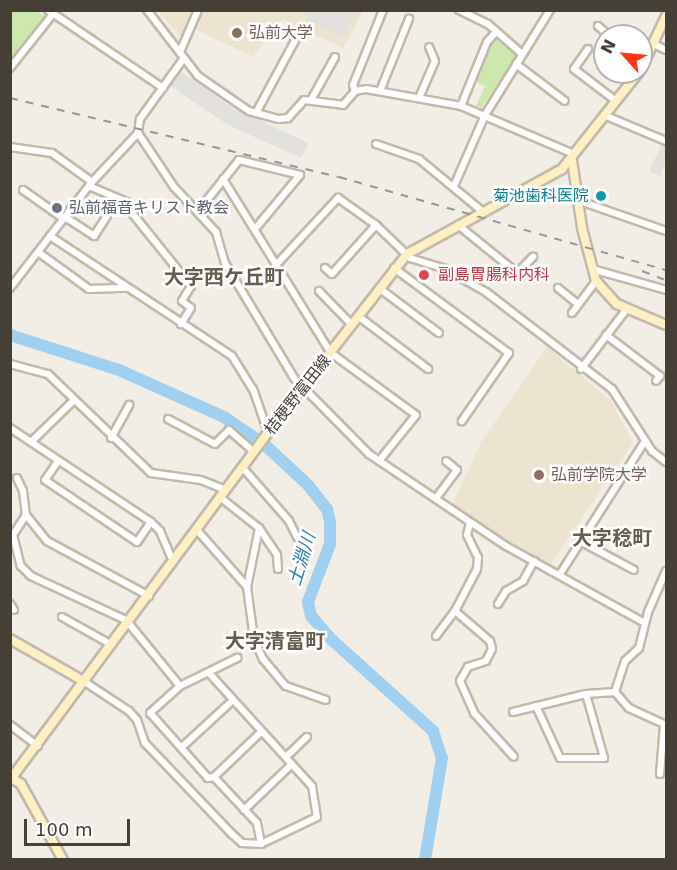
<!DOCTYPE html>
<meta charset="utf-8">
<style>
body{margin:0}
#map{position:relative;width:677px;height:870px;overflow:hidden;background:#f3eee5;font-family:"DejaVu Sans","Noto Sans JP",sans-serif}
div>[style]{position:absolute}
.education>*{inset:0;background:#ece4cf}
.green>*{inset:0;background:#cde8ad}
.parking>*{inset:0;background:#e3e1dd}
.river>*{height:12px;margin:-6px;padding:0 6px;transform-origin:6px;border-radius:6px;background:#a0d0f1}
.roads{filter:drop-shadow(2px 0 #c1b9aa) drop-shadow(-2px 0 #c1b9aa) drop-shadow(0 2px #c1b9aa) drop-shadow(0 -2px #c1b9aa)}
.street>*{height:6px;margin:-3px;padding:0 3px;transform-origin:3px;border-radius:3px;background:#fff}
.secondary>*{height:8px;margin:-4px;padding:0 4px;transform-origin:4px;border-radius:4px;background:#fff0c3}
.rail>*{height:2px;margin-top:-1px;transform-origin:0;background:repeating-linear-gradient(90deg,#959595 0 8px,transparent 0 16px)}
.dots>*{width:16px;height:16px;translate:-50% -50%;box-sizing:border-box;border:3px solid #fff;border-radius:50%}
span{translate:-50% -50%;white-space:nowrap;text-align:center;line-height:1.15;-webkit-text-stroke:5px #fff;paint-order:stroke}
.education-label{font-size:16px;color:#785e54}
.left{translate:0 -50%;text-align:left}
.culture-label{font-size:16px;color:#0d838f}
.right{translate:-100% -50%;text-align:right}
.worship-label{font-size:16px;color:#5b616d}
.health-label{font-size:16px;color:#be3a42}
.street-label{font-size:16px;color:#453f35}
.water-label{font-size:18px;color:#2d7ab2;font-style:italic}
.quarter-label{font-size:20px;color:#685d4c;font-weight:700}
.frame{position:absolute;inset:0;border:12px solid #453f35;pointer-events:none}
.north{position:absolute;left:593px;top:24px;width:60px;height:60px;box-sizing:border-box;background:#fff;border:2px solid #b5b2ae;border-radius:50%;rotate:297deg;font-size:16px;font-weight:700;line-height:24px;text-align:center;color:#453f35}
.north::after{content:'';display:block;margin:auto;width:21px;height:27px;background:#fc3613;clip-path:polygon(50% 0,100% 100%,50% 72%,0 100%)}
.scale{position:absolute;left:24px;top:819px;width:106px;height:27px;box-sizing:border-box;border:3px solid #453f35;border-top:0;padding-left:8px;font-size:18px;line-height:21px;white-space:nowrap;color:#453f35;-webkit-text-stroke:4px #fff;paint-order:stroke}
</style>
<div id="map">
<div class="education">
<i style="clip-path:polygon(158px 11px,363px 11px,343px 48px,282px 20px,253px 57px,186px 25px,182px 38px)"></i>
<i style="clip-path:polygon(547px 347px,611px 401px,633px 443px,550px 565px,451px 507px,481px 442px)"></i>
</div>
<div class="green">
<i style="clip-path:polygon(11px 11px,37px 11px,47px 17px,11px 64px)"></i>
<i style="clip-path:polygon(494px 38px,518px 57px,481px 108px,476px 106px,485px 86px,473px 81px)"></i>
</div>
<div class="parking">
<i style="clip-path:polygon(296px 11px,356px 10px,356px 11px,343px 37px,307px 21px,308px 15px)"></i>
<i style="clip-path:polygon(180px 71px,234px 109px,309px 143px,301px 158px,228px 125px,170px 86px)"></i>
<i style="clip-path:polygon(663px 142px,666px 144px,666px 162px,660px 176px,649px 171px)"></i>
</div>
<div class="river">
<i style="left:10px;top:335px;width:114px;rotate:17.8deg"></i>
<i style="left:119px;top:370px;width:115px;rotate:24.1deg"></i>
<i style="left:224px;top:417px;width:50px;rotate:34.3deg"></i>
<i style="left:265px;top:445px;width:59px;rotate:42.9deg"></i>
<i style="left:308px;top:485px;width:31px;rotate:52deg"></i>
<i style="left:327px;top:509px;width:13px;rotate:77deg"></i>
<i style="left:330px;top:522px;width:22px;rotate:90deg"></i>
<i style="left:330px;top:544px;width:62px;rotate:110.8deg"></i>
<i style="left:308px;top:602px;width:14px;rotate:78deg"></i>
<i style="left:311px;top:616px;width:32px;rotate:49deg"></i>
<i style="left:332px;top:640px;width:136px;rotate:42deg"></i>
<i style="left:433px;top:731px;width:28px;rotate:72deg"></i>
<i style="left:442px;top:758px;width:103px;rotate:99.5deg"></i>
</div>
<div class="roads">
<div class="street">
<i style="left:48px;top:10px;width:139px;rotate:34.1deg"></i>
<i style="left:147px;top:10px;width:83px;rotate:52.3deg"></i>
<i style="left:198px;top:76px;width:62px;rotate:34.5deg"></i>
<i style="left:249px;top:111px;width:31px;rotate:15deg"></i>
<i style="left:279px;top:119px;width:9px;rotate:-6deg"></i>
<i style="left:288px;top:118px;width:24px;rotate:-48deg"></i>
<i style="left:304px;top:100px;width:39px;rotate:7deg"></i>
<i style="left:343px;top:105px;width:18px;rotate:-49deg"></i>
<i style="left:355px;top:91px;width:11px;rotate:-10deg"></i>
<i style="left:366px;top:89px;width:97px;rotate:10.1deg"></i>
<i style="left:461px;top:106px;width:120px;rotate:23.1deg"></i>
<i style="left:571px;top:153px;width:7px;rotate:82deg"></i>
<i style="left:459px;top:10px;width:32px;rotate:26deg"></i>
<i style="left:488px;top:24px;width:45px;rotate:41.4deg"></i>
<i style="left:598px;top:26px;width:15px;rotate:42deg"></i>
<i style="left:654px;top:44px;width:13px;rotate:27deg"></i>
<i style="left:588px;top:49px;width:24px;rotate:125deg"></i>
<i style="left:574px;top:69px;width:53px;rotate:37.3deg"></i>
<i style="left:180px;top:52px;width:46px;rotate:-66.8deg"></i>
<i style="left:516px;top:64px;width:61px;rotate:37.1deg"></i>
<i style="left:10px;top:68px;width:69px;rotate:-51.5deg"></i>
<i style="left:355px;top:91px;width:6px;rotate:-108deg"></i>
<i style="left:353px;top:85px;width:81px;rotate:-68.2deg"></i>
<i style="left:380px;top:91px;width:78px;rotate:-68.1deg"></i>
<i style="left:419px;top:98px;width:40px;rotate:-66.6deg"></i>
<i style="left:435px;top:61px;width:15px;rotate:-113deg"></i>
<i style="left:311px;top:100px;width:49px;rotate:-60.8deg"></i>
<i style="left:461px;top:106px;width:69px;rotate:-67.9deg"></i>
<i style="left:487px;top:42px;width:13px;rotate:-48deg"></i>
<i style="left:256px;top:113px;width:91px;rotate:-61.7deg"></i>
<i style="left:604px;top:115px;width:67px;rotate:22.8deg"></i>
<i style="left:138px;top:133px;width:65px;rotate:56.3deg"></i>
<i style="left:174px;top:187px;width:62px;rotate:47deg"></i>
<i style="left:216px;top:232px;width:32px;rotate:74deg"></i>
<i style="left:225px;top:263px;width:134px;rotate:59deg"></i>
<i style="left:294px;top:378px;width:107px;rotate:45.4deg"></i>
<i style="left:369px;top:454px;width:165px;rotate:33.9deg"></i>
<i style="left:506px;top:546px;width:159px;rotate:29deg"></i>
<i style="left:376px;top:144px;width:46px;rotate:19.2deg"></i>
<i style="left:419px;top:159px;width:83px;rotate:39.6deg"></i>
<i style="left:10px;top:147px;width:42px;rotate:8.1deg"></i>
<i style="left:52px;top:153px;width:49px;rotate:35.9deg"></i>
<i style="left:223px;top:179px;width:205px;rotate:58.2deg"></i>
<i style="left:331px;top:353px;width:105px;rotate:36.1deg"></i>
<i style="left:416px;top:415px;width:59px;rotate:128.8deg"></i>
<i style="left:89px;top:186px;width:43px;rotate:23deg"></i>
<i style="left:129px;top:203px;width:10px;rotate:73deg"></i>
<i style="left:132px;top:213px;width:94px;rotate:51.1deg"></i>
<i style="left:191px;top:286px;width:17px;rotate:121deg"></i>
<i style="left:182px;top:301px;width:11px;rotate:38deg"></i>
<i style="left:191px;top:308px;width:19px;rotate:122deg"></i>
<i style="left:454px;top:186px;width:77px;rotate:-66.4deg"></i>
<i style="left:485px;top:115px;width:123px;rotate:-58.2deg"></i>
<i style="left:23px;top:190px;width:50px;rotate:35.3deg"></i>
<i style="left:577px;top:200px;width:94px;rotate:19.2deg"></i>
<i style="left:199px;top:210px;width:64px;rotate:-51.3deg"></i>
<i style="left:239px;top:160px;width:63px;rotate:13.8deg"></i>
<i style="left:300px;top:175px;width:70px;rotate:129.8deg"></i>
<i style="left:65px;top:217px;width:35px;rotate:33deg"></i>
<i style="left:94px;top:236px;width:24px;rotate:-57deg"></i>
<i style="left:458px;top:225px;width:76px;rotate:39.1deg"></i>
<i style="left:517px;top:273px;width:23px;rotate:-45deg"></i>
<i style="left:50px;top:236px;width:218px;rotate:33.4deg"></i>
<i style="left:232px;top:356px;width:39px;rotate:58deg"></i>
<i style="left:253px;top:389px;width:46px;rotate:70.8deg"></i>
<i style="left:38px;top:252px;width:63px;rotate:36deg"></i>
<i style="left:89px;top:289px;width:38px;rotate:-2deg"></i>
<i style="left:275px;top:266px;width:93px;rotate:-47.2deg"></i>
<i style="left:338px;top:198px;width:47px;rotate:35.4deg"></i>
<i style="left:376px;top:225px;width:47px;rotate:44.1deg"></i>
<i style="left:410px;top:258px;width:37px;rotate:17deg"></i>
<i style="left:445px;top:269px;width:47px;rotate:29.3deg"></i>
<i style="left:486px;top:292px;width:159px;rotate:37.6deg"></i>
<i style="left:612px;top:389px;width:74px;rotate:57.2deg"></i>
<i style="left:652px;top:451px;width:18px;rotate:38deg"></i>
<i style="left:325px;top:268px;width:9px;rotate:41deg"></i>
<i style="left:332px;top:274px;width:66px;rotate:-48.1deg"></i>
<i style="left:394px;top:268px;width:143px;rotate:36.5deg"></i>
<i style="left:509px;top:353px;width:83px;rotate:124.7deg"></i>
<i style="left:592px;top:269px;width:77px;rotate:15.8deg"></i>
<i style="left:10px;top:288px;width:134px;rotate:-52.3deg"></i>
<i style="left:92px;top:182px;width:67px;rotate:-46.8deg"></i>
<i style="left:138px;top:133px;width:14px;rotate:-82deg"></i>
<i style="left:140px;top:119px;width:75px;rotate:-54.2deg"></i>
<i style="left:379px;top:288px;width:75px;rotate:36.9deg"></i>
<i style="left:558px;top:288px;width:26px;rotate:39deg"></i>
<i style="left:319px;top:291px;width:47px;rotate:45.9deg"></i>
<i style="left:572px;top:313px;width:40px;rotate:-53deg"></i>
<i style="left:358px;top:316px;width:88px;rotate:37.1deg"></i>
<i style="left:606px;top:335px;width:68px;rotate:37.2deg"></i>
<i style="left:660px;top:376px;width:6px;rotate:129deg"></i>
<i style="left:10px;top:364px;width:39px;rotate:15deg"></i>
<i style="left:48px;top:374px;width:143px;rotate:43.9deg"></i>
<i style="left:151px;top:473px;width:50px;rotate:8deg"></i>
<i style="left:201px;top:480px;width:27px;rotate:22deg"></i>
<i style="left:581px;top:369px;width:74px;rotate:-52.7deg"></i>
<i style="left:168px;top:419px;width:53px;rotate:28deg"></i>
<i style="left:215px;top:444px;width:20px;rotate:-45deg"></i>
<i style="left:229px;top:430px;width:33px;rotate:41deg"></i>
<i style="left:10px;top:428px;width:169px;rotate:33.7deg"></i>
<i style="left:151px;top:522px;width:13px;rotate:45deg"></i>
<i style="left:160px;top:531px;width:33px;rotate:67deg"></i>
<i style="left:111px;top:438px;width:38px;rotate:-61deg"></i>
<i style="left:31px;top:442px;width:59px;rotate:-44.3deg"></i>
<i style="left:58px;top:461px;width:23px;rotate:124deg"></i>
<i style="left:45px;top:480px;width:111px;rotate:34deg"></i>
<i style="left:137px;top:542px;width:24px;rotate:-55deg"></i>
<i style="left:243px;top:468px;width:70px;rotate:49deg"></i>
<i style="left:289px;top:521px;width:18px;rotate:63deg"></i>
<i style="left:17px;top:478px;width:14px;rotate:65deg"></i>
<i style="left:23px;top:491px;width:24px;rotate:83deg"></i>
<i style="left:26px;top:515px;width:33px;rotate:51deg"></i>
<i style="left:47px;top:541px;width:116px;rotate:28.3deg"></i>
<i style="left:221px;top:498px;width:48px;rotate:38.3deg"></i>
<i style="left:259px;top:528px;width:32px;rotate:56deg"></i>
<i style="left:277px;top:555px;width:14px;rotate:86deg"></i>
<i style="left:436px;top:498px;width:35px;rotate:-53deg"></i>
<i style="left:457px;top:470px;width:14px;rotate:-141deg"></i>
<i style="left:26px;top:515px;width:24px;rotate:123deg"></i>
<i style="left:13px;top:535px;width:32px;rotate:76deg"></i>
<i style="left:21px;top:566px;width:14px;rotate:45deg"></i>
<i style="left:31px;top:576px;width:105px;rotate:24.9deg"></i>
<i style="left:126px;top:620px;width:85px;rotate:50.7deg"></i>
<i style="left:470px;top:523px;width:12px;rotate:104deg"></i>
<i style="left:467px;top:535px;width:25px;rotate:64deg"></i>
<i style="left:478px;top:558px;width:11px;rotate:95deg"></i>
<i style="left:477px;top:569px;width:47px;rotate:117.6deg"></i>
<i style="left:455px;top:611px;width:46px;rotate:40.6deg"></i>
<i style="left:490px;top:641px;width:8px;rotate:76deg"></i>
<i style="left:492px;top:649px;width:13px;rotate:117deg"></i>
<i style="left:486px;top:661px;width:19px;rotate:162deg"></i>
<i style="left:468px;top:667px;width:16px;rotate:120deg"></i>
<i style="left:460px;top:681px;width:35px;rotate:66deg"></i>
<i style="left:474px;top:713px;width:59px;rotate:47.7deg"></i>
<i style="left:259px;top:528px;width:60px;rotate:101.5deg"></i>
<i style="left:247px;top:587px;width:52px;rotate:82.3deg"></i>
<i style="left:254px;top:639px;width:22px;rotate:66deg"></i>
<i style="left:263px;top:659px;width:35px;rotate:50deg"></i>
<i style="left:286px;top:686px;width:42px;rotate:19.3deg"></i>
<i style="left:197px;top:530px;width:76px;rotate:48.7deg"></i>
<i style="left:580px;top:541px;width:61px;rotate:28.2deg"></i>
<i style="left:666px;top:571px;width:45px;rotate:113.7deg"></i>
<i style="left:648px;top:612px;width:37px;rotate:104deg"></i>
<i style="left:639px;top:648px;width:19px;rotate:137deg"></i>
<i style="left:625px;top:661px;width:33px;rotate:108deg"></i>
<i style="left:615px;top:692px;width:21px;rotate:49deg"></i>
<i style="left:629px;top:708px;width:41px;rotate:24.7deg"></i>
<i style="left:560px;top:574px;width:158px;rotate:-57.4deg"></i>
<i style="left:10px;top:604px;width:7px;rotate:56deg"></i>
<i style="left:498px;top:604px;width:15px;rotate:-58deg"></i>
<i style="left:506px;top:591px;width:20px;rotate:-30deg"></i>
<i style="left:523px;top:581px;width:23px;rotate:-61deg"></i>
<i style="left:62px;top:617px;width:57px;rotate:29.2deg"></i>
<i style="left:436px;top:636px;width:31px;rotate:-53deg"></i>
<i style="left:209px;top:673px;width:153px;rotate:47.7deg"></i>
<i style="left:312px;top:786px;width:31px;rotate:81deg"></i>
<i style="left:317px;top:817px;width:62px;rotate:154.3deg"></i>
<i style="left:261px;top:844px;width:21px;rotate:-101deg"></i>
<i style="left:257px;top:823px;width:63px;rotate:-133.1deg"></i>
<i style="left:214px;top:777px;width:6px;rotate:171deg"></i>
<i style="left:208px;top:778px;width:87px;rotate:-131.7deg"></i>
<i style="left:150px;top:713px;width:40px;rotate:-42deg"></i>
<i style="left:180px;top:686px;width:64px;rotate:-26.2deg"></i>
<i style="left:85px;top:682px;width:53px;rotate:33.4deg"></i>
<i style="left:129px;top:711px;width:12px;rotate:48deg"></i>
<i style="left:137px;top:720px;width:24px;rotate:71deg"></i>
<i style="left:145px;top:743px;width:126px;rotate:46.3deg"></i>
<i style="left:232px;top:834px;width:13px;rotate:42deg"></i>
<i style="left:242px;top:843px;width:19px;rotate:3deg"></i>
<i style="left:536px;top:706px;width:57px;rotate:65.2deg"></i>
<i style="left:560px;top:758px;width:44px"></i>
<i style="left:604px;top:758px;width:66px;rotate:-105.7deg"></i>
<i style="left:513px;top:712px;width:75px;rotate:-13.9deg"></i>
<i style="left:586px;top:694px;width:29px;rotate:-4deg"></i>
<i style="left:10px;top:725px;width:35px;rotate:37deg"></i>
<i style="left:181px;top:748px;width:71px;rotate:-42.7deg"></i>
<i style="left:286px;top:757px;width:29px;rotate:-44deg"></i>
<i style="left:660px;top:774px;width:50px;rotate:-85.4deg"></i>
<i style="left:214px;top:777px;width:66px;rotate:-43.8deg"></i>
<i style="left:244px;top:810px;width:66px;rotate:-43.8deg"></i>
</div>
<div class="secondary">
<i style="left:641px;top:69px;width:59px;rotate:-64.7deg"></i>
<i style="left:572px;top:160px;width:69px;rotate:81.6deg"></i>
<i style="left:582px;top:228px;width:55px;rotate:75.2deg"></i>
<i style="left:596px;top:281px;width:31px;rotate:48deg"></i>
<i style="left:617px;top:304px;width:53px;rotate:23.2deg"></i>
<i style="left:10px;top:639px;width:86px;rotate:29.8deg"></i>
<i style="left:12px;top:778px;width:11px;rotate:34deg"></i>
<i style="left:21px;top:784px;width:87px;rotate:61.1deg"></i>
<i style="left:10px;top:780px;width:433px;rotate:-53.4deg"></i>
<i style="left:268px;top:432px;width:226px;rotate:-52deg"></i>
<i style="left:407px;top:254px;width:177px;rotate:-28.7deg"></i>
<i style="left:562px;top:169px;width:124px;rotate:-51.6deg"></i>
</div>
</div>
<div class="rail">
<i style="left:10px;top:98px;width:338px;rotate:13.5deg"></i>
<i style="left:339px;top:177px;width:340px;rotate:15.9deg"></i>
<i style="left:642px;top:271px;width:26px;rotate:21deg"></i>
</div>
<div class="dots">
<i style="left:237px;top:33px;background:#8d6e63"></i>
<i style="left:601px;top:196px;background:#0f9aa8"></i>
<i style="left:57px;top:208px;background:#6b7280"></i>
<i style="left:424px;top:275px;background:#e0444e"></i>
<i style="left:539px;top:475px;background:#8d6e63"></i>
</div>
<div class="education-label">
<span class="left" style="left:249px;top:33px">弘前大学</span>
<span class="left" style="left:551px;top:475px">弘前学院大学</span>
</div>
<div class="culture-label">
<span class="right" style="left:589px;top:196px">菊池歯科医院</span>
</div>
<div class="worship-label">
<span class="left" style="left:69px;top:208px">弘前福音キリスト教会</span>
</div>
<div class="health-label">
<span class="left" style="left:438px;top:275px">副島胃腸科内科</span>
</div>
<div class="street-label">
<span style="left:298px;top:395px;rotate:-52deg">桔梗野富田線</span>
</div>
<div class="water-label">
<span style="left:302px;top:559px;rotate:-73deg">土淵川</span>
</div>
<div class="quarter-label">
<span style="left:224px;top:277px">大字西ケ丘町</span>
<span style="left:612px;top:538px">大字稔町</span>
<span style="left:275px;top:641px">大字清富町</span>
</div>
<div class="frame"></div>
<div class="north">N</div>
<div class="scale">100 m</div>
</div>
